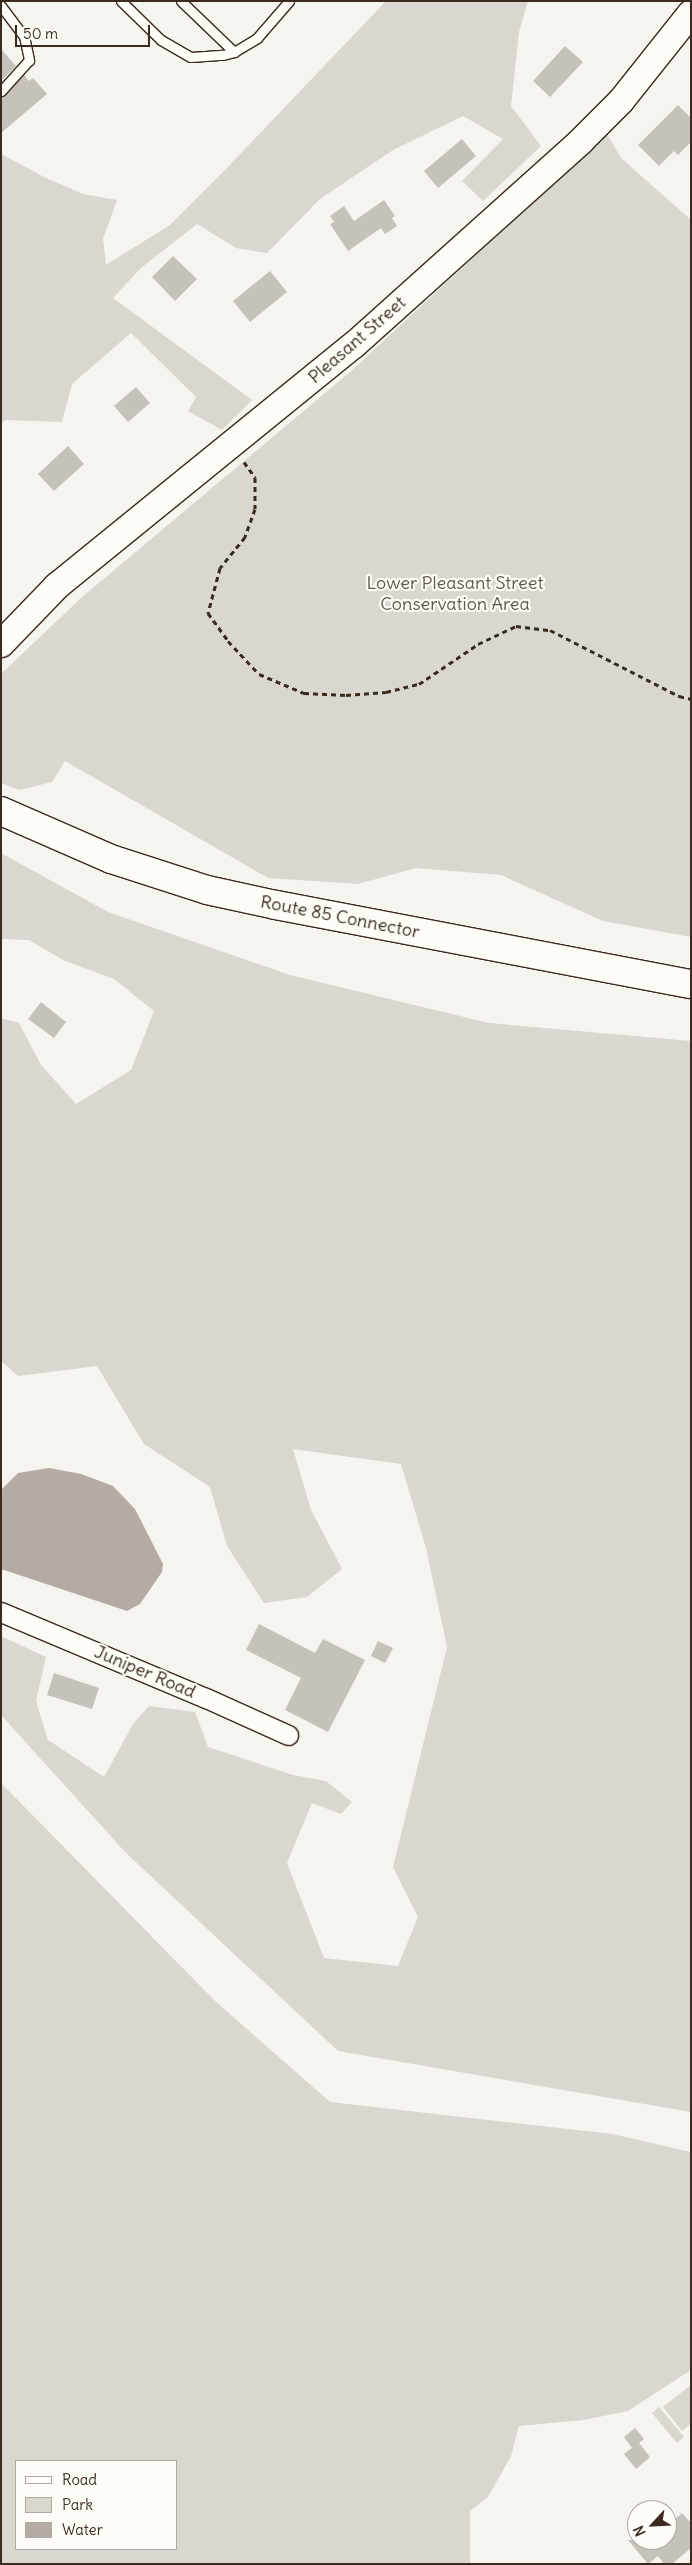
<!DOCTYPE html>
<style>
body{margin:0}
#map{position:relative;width:692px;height:2565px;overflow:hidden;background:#f5f4ee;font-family:Delius,sans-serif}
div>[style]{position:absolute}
.green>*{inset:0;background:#dad6d0}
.water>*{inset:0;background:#b4aca4}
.building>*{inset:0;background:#c7c1bb}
.path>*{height:3px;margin-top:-1.5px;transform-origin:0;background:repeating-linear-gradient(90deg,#3b2a1e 0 5px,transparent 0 9px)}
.roads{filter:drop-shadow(1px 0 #3b2a1e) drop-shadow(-1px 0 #3b2a1e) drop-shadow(0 1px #3b2a1e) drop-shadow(0 -1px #3b2a1e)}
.lane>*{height:9px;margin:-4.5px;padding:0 4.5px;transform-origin:4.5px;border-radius:4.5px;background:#fdfcf7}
.street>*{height:19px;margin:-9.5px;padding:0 9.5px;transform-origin:9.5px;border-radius:9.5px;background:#fdfcf7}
.secondary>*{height:26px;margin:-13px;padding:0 13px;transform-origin:13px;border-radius:13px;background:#fdfcf7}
.primary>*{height:28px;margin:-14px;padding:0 14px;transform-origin:14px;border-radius:14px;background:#fdfcf7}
span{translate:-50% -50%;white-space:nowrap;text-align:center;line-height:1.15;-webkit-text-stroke:4.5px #fdfcf7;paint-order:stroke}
.street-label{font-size:18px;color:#3b2a1e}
.park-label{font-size:18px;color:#63554a}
.frame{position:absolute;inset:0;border:2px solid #3b2a1e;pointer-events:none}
.legend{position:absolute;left:15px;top:2460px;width:162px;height:90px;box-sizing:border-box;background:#fdfcf7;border:1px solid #afa8a0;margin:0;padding:6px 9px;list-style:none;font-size:15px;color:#3b2a1e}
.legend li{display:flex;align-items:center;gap:10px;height:25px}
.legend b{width:25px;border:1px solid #afa8a0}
.north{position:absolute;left:627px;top:2500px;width:50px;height:50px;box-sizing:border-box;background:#fdfcf7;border:1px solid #afa8a0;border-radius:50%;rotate:245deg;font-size:14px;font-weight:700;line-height:20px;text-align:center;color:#3b2a1e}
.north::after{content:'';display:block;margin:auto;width:18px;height:22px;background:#3b2a1e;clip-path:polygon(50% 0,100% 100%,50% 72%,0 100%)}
.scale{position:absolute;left:15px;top:25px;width:135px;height:22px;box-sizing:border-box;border:2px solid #3b2a1e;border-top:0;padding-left:6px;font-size:15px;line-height:18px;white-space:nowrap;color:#3b2a1e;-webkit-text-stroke:4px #fdfcf7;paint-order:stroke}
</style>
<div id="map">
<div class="green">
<i style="clip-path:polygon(386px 1px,528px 1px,519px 32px,511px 106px,541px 146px,483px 201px,462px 181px,503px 139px,463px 116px,393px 150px,320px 199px,267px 253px,236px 248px,197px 224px,141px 268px,113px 298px,252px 400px,222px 430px,188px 411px,196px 397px,131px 333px,72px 384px,62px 422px,6px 420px,1px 423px,1px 154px,44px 177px,83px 194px,117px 200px,103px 239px,106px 265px,170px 225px,223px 172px)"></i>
<i style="clip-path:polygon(607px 134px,621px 158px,691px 220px,691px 937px,603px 921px,501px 875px,416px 868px,358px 884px,268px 878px,65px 761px,52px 782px,19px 790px,1px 783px,1px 674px,81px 598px,350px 372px)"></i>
<i style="clip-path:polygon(1px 853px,108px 912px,290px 975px,489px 1023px,691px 1041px,691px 2112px,338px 2051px,126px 1853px,1px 1715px,1px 1636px,46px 1657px,36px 1701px,48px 1740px,104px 1777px,133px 1724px,149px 1706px,195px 1712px,208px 1747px,293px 1775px,326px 1781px,352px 1802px,341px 1814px,312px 1803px,287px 1863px,324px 1958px,398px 1966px,418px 1917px,393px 1867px,447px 1647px,426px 1548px,401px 1464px,293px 1449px,311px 1510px,342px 1569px,307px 1597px,264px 1603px,227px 1546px,210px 1487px,144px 1444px,97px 1366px,18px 1376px,1px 1361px,1px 1018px,19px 1023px,41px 1065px,76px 1104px,131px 1070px,154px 1011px,114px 979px,63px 960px,29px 940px,1px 939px)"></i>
<i style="clip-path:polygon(evenodd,1px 1783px,214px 2000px,330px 2102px,612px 2134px,691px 2152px,691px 2370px,628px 2411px,584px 2420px,519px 2426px,511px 2456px,488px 2497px,470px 2511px,470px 2564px,1px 2564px,1px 1783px,176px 2461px,176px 2549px,16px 2549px,16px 2461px,176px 2461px)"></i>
<i style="clip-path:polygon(691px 2385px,691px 2424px,682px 2431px,663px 2407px)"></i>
<i style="clip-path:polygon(659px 2407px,684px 2437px,677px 2443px,652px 2413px)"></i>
</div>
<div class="water">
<i style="clip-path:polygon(49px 1468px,81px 1474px,113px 1486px,135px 1509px,163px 1564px,162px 1572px,140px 1604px,127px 1611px,1px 1569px,1px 1490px,18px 1473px)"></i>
</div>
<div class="building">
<i style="clip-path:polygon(565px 46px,583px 62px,550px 97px,533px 81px)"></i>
<i style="clip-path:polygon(1px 49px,16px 66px,1px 81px)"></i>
<i style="clip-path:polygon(24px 75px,29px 81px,33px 78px,47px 94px,1px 133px,1px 97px)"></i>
<i style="clip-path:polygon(678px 105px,691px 118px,691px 142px,678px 155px,674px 151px,659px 166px,638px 145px)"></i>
<i style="clip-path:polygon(462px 139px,476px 156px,438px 188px,424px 171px)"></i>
<i style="clip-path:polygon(384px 200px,395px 216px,392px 218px,397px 226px,385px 234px,381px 228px,348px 251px,330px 224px,334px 222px,330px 216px,344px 206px,354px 221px)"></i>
<i style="clip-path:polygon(173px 256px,197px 279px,175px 301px,152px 277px)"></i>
<i style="clip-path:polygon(270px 271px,287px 292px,250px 322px,233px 301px)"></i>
<i style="clip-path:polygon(136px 387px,150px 403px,128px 422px,114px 406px)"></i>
<i style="clip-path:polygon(68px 446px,84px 464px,54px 491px,38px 474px)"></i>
<i style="clip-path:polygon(41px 1002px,66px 1022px,54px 1038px,28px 1019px)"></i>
<i style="clip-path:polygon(259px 1624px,315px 1653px,323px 1639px,365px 1660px,328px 1732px,285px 1710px,301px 1678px,246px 1650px)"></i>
<i style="clip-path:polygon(378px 1641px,393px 1648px,385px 1663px,371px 1656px)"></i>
<i style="clip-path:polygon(54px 1673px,99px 1688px,92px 1709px,47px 1695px)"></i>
<i style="clip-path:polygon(635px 2428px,644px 2439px,639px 2443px,650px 2457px,636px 2469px,624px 2454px,632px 2448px,624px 2437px)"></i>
<i style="clip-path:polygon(682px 2513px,691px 2523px,691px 2548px,672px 2564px,664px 2564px,658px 2556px,648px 2564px,628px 2540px,667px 2540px,667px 2526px)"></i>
</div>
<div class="path">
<i style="left:244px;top:462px;width:19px;rotate:54deg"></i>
<i style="left:255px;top:477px;width:32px;rotate:90deg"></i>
<i style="left:255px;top:509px;width:30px;rotate:110deg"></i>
<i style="left:245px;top:537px;width:40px;rotate:129deg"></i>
<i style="left:220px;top:568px;width:47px;rotate:104.9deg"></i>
<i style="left:208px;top:613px;width:34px;rotate:54deg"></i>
<i style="left:228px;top:641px;width:45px;rotate:46.8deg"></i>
<i style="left:259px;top:674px;width:49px;rotate:22.9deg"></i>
<i style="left:304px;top:693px;width:42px;rotate:2.7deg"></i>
<i style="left:346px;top:695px;width:40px;rotate:-4.3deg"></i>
<i style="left:386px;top:692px;width:34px;rotate:-14deg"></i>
<i style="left:419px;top:684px;width:71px;rotate:-34.1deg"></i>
<i style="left:478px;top:644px;width:42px;rotate:-25.3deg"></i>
<i style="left:516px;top:626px;width:34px;rotate:7deg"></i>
<i style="left:550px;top:630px;width:145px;rotate:27.1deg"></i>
<i style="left:679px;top:696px;width:12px;rotate:14deg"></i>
</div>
<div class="roads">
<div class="lane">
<i style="left:121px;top:1px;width:56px;rotate:44.3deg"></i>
<i style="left:161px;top:40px;width:34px;rotate:30deg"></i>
<i style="left:191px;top:57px;width:32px;rotate:-4deg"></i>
<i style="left:223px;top:55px;width:11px;rotate:-15deg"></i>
<i style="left:234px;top:52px;width:27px;rotate:-31deg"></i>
<i style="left:257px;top:38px;width:49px;rotate:-49.1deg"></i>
<i style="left:181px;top:1px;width:74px;rotate:43.9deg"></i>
<i style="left:1px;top:6px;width:38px;rotate:53deg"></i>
<i style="left:24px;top:36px;width:25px;rotate:78deg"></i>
<i style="left:29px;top:60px;width:42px;rotate:132.1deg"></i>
</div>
<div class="street">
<i style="left:1px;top:1612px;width:222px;rotate:22.8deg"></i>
<i style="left:206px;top:1698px;width:90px;rotate:24.3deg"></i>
</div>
<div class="secondary">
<i style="left:1px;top:644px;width:81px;rotate:-46deg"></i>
<i style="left:57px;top:586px;width:382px;rotate:-39.1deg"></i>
<i style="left:354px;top:345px;width:304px;rotate:-41.9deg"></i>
<i style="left:580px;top:142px;width:58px;rotate:-45deg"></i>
<i style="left:621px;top:101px;width:112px;rotate:-51.5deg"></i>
</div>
<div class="primary">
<i style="left:1px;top:811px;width:120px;rotate:23.6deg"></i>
<i style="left:111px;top:859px;width:101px;rotate:17.9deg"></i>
<i style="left:207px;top:890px;width:71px;rotate:12.3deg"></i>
<i style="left:276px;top:905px;width:422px;rotate:10.8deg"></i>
</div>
</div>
<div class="street-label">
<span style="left:357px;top:340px;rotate:-41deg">Pleasant Street</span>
<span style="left:340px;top:917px;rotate:11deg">Route 85 Connector</span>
<span style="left:145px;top:1672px;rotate:23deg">Juniper Road</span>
</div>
<div class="park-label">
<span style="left:455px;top:594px">Lower Pleasant Street<br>Conservation Area</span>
</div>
<div class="frame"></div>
<ul class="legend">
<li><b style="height:6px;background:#fdfcf7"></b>Road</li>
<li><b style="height:14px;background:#dad6d0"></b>Park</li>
<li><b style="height:14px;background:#b4aca4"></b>Water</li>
</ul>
<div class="north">N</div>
<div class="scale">50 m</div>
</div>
